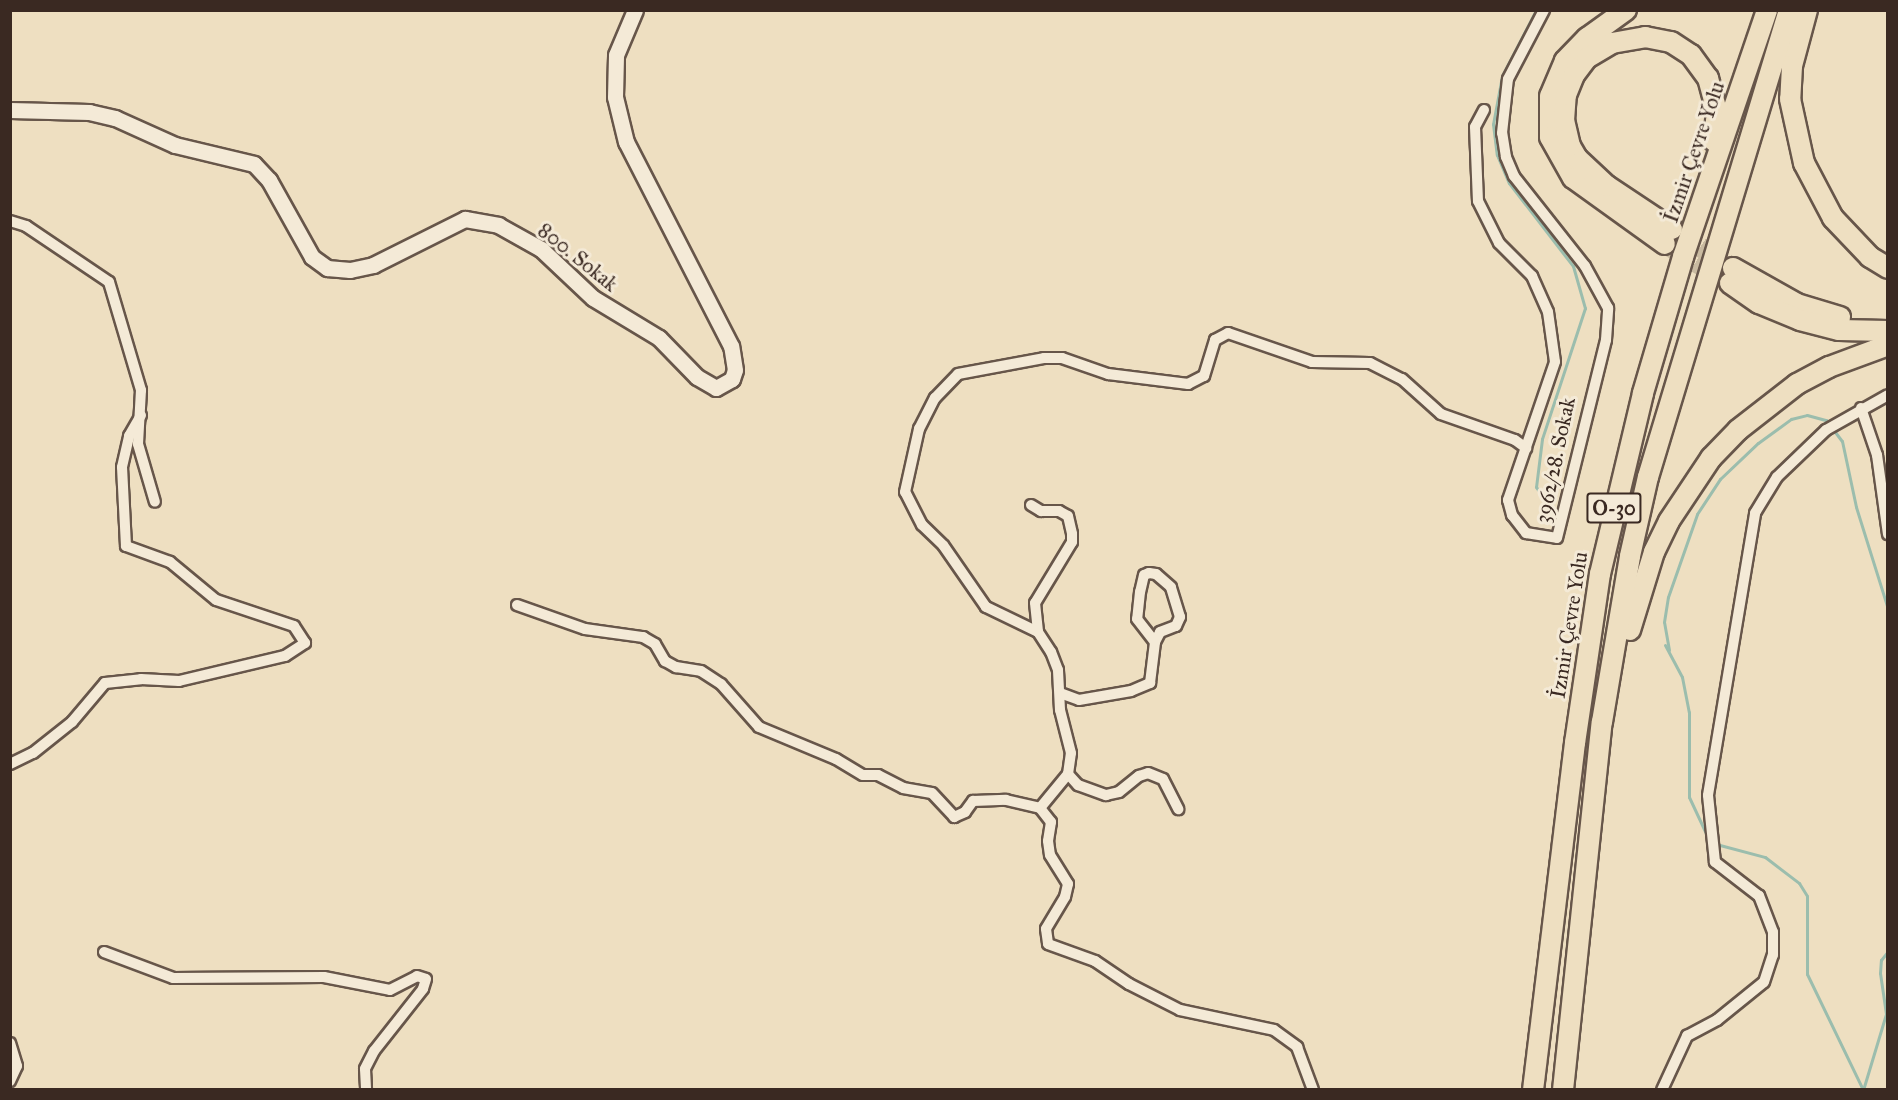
<!DOCTYPE html>
<meta charset="utf-8">
<style>
body{margin:0}
#map{position:relative;width:1898px;height:1100px;overflow:hidden;background:#eedfc1;font-family:"IM FELL Great Primer",serif}
div>[style]{position:absolute}
.stream>*{height:3px;margin:-1.5px;padding:0 1.5px;transform-origin:1.5px;border-radius:1.5px;background:#9bbdad}
.highway-tunnel>*{height:20px;margin-top:-10px;transform-origin:0;background:repeating-linear-gradient(90deg,#cabba1 0 20px,transparent 0 30px)}
.roads{filter:drop-shadow(2px 0 #67564a) drop-shadow(-2px 0 #67564a) drop-shadow(0 2px #67564a) drop-shadow(0 -2px #67564a)}
.street>*{height:10px;margin:-5px;padding:0 5px;transform-origin:5px;border-radius:5px;background:#f4ead7}
.secondary>*{height:15px;margin:-7.5px;padding:0 7.5px;transform-origin:7.5px;border-radius:7.5px;background:#f4ead7}
.highway>*{height:20px;margin:-10px;padding:0 10px;transform-origin:10px;border-radius:10px;background:#eedfc1}
span{translate:-50% -50%;white-space:nowrap;text-align:center;line-height:1.15;-webkit-text-stroke:6px #f4ead7;paint-order:stroke}
.shield-label span{padding:2px 4px;background:#f4ead7;border:2px solid;border-radius:4px;-webkit-text-stroke-width:0}
.shield-label{font-size:20px;color:#3a2922;font-weight:700}
.street-label{font-size:21px;color:#3a2922}
.frame{position:absolute;inset:0;border:12px solid #3a2922;pointer-events:none}
</style>
<div id="map">
<div class="stream">
<i style="left:1536px;top:10px;width:74px;rotate:117.3deg"></i>
<i style="left:1502px;top:76px;width:49px;rotate:100.6deg"></i>
<i style="left:1493px;top:124px;width:31px;rotate:83deg"></i>
<i style="left:1497px;top:155px;width:30px;rotate:67deg"></i>
<i style="left:1509px;top:183px;width:105px;rotate:52.4deg"></i>
<i style="left:1573px;top:266px;width:44px;rotate:74.1deg"></i>
<i style="left:1585px;top:308px;width:138px;rotate:108.2deg"></i>
<i style="left:1542px;top:439px;width:48px;rotate:97.1deg"></i>
<i style="left:1536px;top:487px;width:34px;rotate:53deg"></i>
<i style="left:1665px;top:645px;width:36px;rotate:62deg"></i>
<i style="left:1682px;top:677px;width:36px;rotate:79deg"></i>
<i style="left:1689px;top:712px;width:85px;rotate:90deg"></i>
<i style="left:1689px;top:797px;width:50px;rotate:65deg"></i>
<i style="left:1669px;top:650px;width:28px;rotate:-100deg"></i>
<i style="left:1664px;top:622px;width:25px;rotate:-81deg"></i>
<i style="left:1668px;top:597px;width:88px;rotate:-70.7deg"></i>
<i style="left:1697px;top:514px;width:42px;rotate:-56.7deg"></i>
<i style="left:1720px;top:479px;width:52px;rotate:-43.5deg"></i>
<i style="left:1758px;top:443px;width:41px;rotate:-36deg"></i>
<i style="left:1791px;top:419px;width:16px;rotate:-14deg"></i>
<i style="left:1807px;top:415px;width:20px;rotate:15deg"></i>
<i style="left:1826px;top:420px;width:26px;rotate:53deg"></i>
<i style="left:1842px;top:441px;width:67px;rotate:78deg"></i>
<i style="left:1856px;top:507px;width:107px;rotate:72.6deg"></i>
<i style="left:1716px;top:844px;width:51px;rotate:14.9deg"></i>
<i style="left:1765px;top:857px;width:43px;rotate:37.4deg"></i>
<i style="left:1799px;top:883px;width:15px;rotate:58deg"></i>
<i style="left:1807px;top:896px;width:78px;rotate:90deg"></i>
<i style="left:1807px;top:974px;width:129px;rotate:64.2deg"></i>
<i style="left:1863px;top:1090px;width:79px;rotate:-73.2deg"></i>
<i style="left:1886px;top:1014px;width:41px;rotate:-98.3deg"></i>
<i style="left:1880px;top:973px;width:13px;rotate:-86deg"></i>
<i style="left:1881px;top:960px;width:11px;rotate:-52deg"></i>
</div>
<div class="highway-tunnel">
<i style="left:1675px;top:231px;width:69px;rotate:32.5deg"></i>
<i style="left:1670px;top:247px;width:70px;rotate:31deg"></i>
</div>
<div class="roads">
<div class="street">
<i style="left:1484px;top:110px;width:19px;rotate:118deg"></i>
<i style="left:1475px;top:127px;width:74px;rotate:87.7deg"></i>
<i style="left:1478px;top:201px;width:47px;rotate:63.4deg"></i>
<i style="left:1499px;top:243px;width:47px;rotate:45deg"></i>
<i style="left:1532px;top:276px;width:39px;rotate:66deg"></i>
<i style="left:1548px;top:312px;width:50px;rotate:82deg"></i>
<i style="left:1555px;top:362px;width:146px;rotate:108.8deg"></i>
<i style="left:1508px;top:500px;width:16px;rotate:75deg"></i>
<i style="left:1512px;top:515px;width:23px;rotate:52deg"></i>
<i style="left:1526px;top:533px;width:31px;rotate:9deg"></i>
<i style="left:1557px;top:538px;width:204px;rotate:-76.1deg"></i>
<i style="left:1606px;top:340px;width:32px;rotate:-86deg"></i>
<i style="left:1608px;top:308px;width:48px;rotate:-118.7deg"></i>
<i style="left:1585px;top:266px;width:115px;rotate:-128.3deg"></i>
<i style="left:1514px;top:176px;width:21px;rotate:-113deg"></i>
<i style="left:1506px;top:157px;width:24px;rotate:-99deg"></i>
<i style="left:1502px;top:133px;width:54px;rotate:-83.7deg"></i>
<i style="left:1508px;top:79px;width:78px;rotate:-62.4deg"></i>
<i style="left:10px;top:221px;width:17px;rotate:17deg"></i>
<i style="left:26px;top:226px;width:100px;rotate:34deg"></i>
<i style="left:109px;top:282px;width:113px;rotate:73.5deg"></i>
<i style="left:141px;top:390px;width:54px;rotate:93.2deg"></i>
<i style="left:138px;top:444px;width:60px;rotate:73.7deg"></i>
<i style="left:1861px;top:408px;width:50px;rotate:71.2deg"></i>
<i style="left:1877px;top:455px;width:80px;rotate:82.1deg"></i>
<i style="left:1031px;top:505px;width:12px;rotate:31deg"></i>
<i style="left:1041px;top:511px;width:18px"></i>
<i style="left:1059px;top:511px;width:10px;rotate:29deg"></i>
<i style="left:1068px;top:516px;width:18px;rotate:77deg"></i>
<i style="left:1072px;top:534px;width:8px;rotate:90deg"></i>
<i style="left:1072px;top:542px;width:71px;rotate:121.2deg"></i>
<i style="left:1035px;top:603px;width:29px;rotate:84deg"></i>
<i style="left:517px;top:605px;width:72px;rotate:19.4deg"></i>
<i style="left:585px;top:629px;width:59px;rotate:7.9deg"></i>
<i style="left:643px;top:637px;width:14px;rotate:30deg"></i>
<i style="left:655px;top:644px;width:20px;rotate:60deg"></i>
<i style="left:665px;top:661px;width:13px;rotate:29deg"></i>
<i style="left:676px;top:667px;width:25px;rotate:9deg"></i>
<i style="left:701px;top:671px;width:24px;rotate:33deg"></i>
<i style="left:721px;top:684px;width:57px;rotate:48.5deg"></i>
<i style="left:759px;top:727px;width:83px;rotate:22.6deg"></i>
<i style="left:836px;top:759px;width:31px;rotate:31deg"></i>
<i style="left:863px;top:775px;width:15px"></i>
<i style="left:878px;top:775px;width:28px;rotate:27deg"></i>
<i style="left:903px;top:788px;width:29px;rotate:10deg"></i>
<i style="left:932px;top:793px;width:33px;rotate:47deg"></i>
<i style="left:954px;top:817px;width:12px;rotate:-24deg"></i>
<i style="left:965px;top:812px;width:14px;rotate:-54deg"></i>
<i style="left:973px;top:801px;width:33px;rotate:-2deg"></i>
<i style="left:1006px;top:800px;width:35px;rotate:13deg"></i>
<i style="left:1040px;top:808px;width:44px;rotate:-50.5deg"></i>
<i style="left:1068px;top:774px;width:21px;rotate:-82deg"></i>
<i style="left:1071px;top:753px;width:44px;rotate:-104.3deg"></i>
<i style="left:1060px;top:710px;width:40px;rotate:-92.9deg"></i>
<i style="left:1058px;top:670px;width:19px;rotate:-111deg"></i>
<i style="left:1051px;top:652px;width:24px;rotate:-123deg"></i>
<i style="left:1038px;top:632px;width:58px;rotate:-154.3deg"></i>
<i style="left:986px;top:607px;width:75px;rotate:-124.7deg"></i>
<i style="left:943px;top:545px;width:29px;rotate:-136deg"></i>
<i style="left:922px;top:525px;width:37px;rotate:-117deg"></i>
<i style="left:905px;top:492px;width:65px;rotate:-77.5deg"></i>
<i style="left:919px;top:429px;width:35px;rotate:-63deg"></i>
<i style="left:935px;top:398px;width:33px;rotate:-46deg"></i>
<i style="left:958px;top:374px;width:87px;rotate:-10.5deg"></i>
<i style="left:1044px;top:358px;width:18px"></i>
<i style="left:1062px;top:358px;width:49px;rotate:19.2deg"></i>
<i style="left:1108px;top:374px;width:81px;rotate:7.1deg"></i>
<i style="left:1188px;top:384px;width:18px;rotate:-27deg"></i>
<i style="left:1204px;top:376px;width:38px;rotate:-73deg"></i>
<i style="left:1215px;top:340px;width:15px;rotate:-28deg"></i>
<i style="left:1228px;top:333px;width:89px;rotate:19deg"></i>
<i style="left:1312px;top:362px;width:58px;rotate:1deg"></i>
<i style="left:1370px;top:363px;width:36px;rotate:27deg"></i>
<i style="left:1402px;top:379px;width:52px;rotate:41.9deg"></i>
<i style="left:1441px;top:414px;width:78px;rotate:19.4deg"></i>
<i style="left:1515px;top:440px;width:14px;rotate:36deg"></i>
<i style="left:1060px;top:693px;width:20px;rotate:20deg"></i>
<i style="left:1079px;top:700px;width:53px;rotate:-9.8deg"></i>
<i style="left:1131px;top:691px;width:21px;rotate:-23deg"></i>
<i style="left:1150px;top:683px;width:41px;rotate:-83deg"></i>
<i style="left:1155px;top:642px;width:11px;rotate:-63deg"></i>
<i style="left:1160px;top:632px;width:17px;rotate:-21deg"></i>
<i style="left:1176px;top:626px;width:10px;rotate:-66deg"></i>
<i style="left:1180px;top:617px;width:31px;rotate:-107deg"></i>
<i style="left:1171px;top:587px;width:20px;rotate:-139deg"></i>
<i style="left:1156px;top:574px;width:7px;rotate:-172deg"></i>
<i style="left:1149px;top:573px;width:5px;rotate:158deg"></i>
<i style="left:1144px;top:575px;width:17px;rotate:103deg"></i>
<i style="left:1140px;top:592px;width:27px;rotate:96deg"></i>
<i style="left:1137px;top:619px;width:29px;rotate:52deg"></i>
<i style="left:10px;top:764px;width:25px;rotate:-26deg"></i>
<i style="left:33px;top:753px;width:50px;rotate:-38.5deg"></i>
<i style="left:72px;top:722px;width:51px;rotate:-49.8deg"></i>
<i style="left:105px;top:683px;width:36px;rotate:-6deg"></i>
<i style="left:141px;top:679px;width:38px;rotate:3deg"></i>
<i style="left:179px;top:681px;width:109px;rotate:-13.3deg"></i>
<i style="left:285px;top:656px;width:24px;rotate:-33deg"></i>
<i style="left:305px;top:643px;width:20px;rotate:-123deg"></i>
<i style="left:294px;top:626px;width:82px;rotate:-161.6deg"></i>
<i style="left:216px;top:600px;width:60px;rotate:-140.4deg"></i>
<i style="left:170px;top:562px;width:47px;rotate:-160deg"></i>
<i style="left:126px;top:546px;width:79px;rotate:-92.9deg"></i>
<i style="left:122px;top:467px;width:32px;rotate:-77deg"></i>
<i style="left:129px;top:436px;width:24px;rotate:-60deg"></i>
<i style="left:1068px;top:774px;width:15px;rotate:48deg"></i>
<i style="left:1078px;top:785px;width:30px;rotate:20deg"></i>
<i style="left:1106px;top:795px;width:13px;rotate:-13deg"></i>
<i style="left:1119px;top:792px;width:26px;rotate:-39deg"></i>
<i style="left:1139px;top:776px;width:9px;rotate:-18deg"></i>
<i style="left:1148px;top:773px;width:16px;rotate:22deg"></i>
<i style="left:1163px;top:779px;width:34px;rotate:63deg"></i>
<i style="left:1040px;top:808px;width:18px;rotate:52deg"></i>
<i style="left:1051px;top:822px;width:19px;rotate:99deg"></i>
<i style="left:1048px;top:841px;width:14px;rotate:82deg"></i>
<i style="left:1050px;top:855px;width:34px;rotate:58deg"></i>
<i style="left:1068px;top:884px;width:13px;rotate:103deg"></i>
<i style="left:1065px;top:897px;width:37px;rotate:121deg"></i>
<i style="left:1046px;top:929px;width:15px;rotate:82deg"></i>
<i style="left:1048px;top:944px;width:50px;rotate:19.9deg"></i>
<i style="left:1095px;top:961px;width:41px;rotate:34.1deg"></i>
<i style="left:1129px;top:984px;width:57px;rotate:27deg"></i>
<i style="left:1180px;top:1010px;width:96px;rotate:12deg"></i>
<i style="left:1274px;top:1030px;width:29px;rotate:36deg"></i>
<i style="left:1297px;top:1047px;width:46px;rotate:69.6deg"></i>
<i style="left:104px;top:952px;width:74px;rotate:20.6deg"></i>
<i style="left:173px;top:978px;width:151px;rotate:-0.4deg"></i>
<i style="left:324px;top:977px;width:67px;rotate:11.1deg"></i>
<i style="left:390px;top:990px;width:30px;rotate:-27deg"></i>
<i style="left:417px;top:976px;width:9px;rotate:18deg"></i>
<i style="left:426px;top:979px;width:10px;rotate:107deg"></i>
<i style="left:423px;top:989px;width:79px;rotate:128.3deg"></i>
<i style="left:374px;top:1051px;width:20px;rotate:117deg"></i>
<i style="left:365px;top:1069px;width:21px;rotate:87deg"></i>
<i style="left:10px;top:1043px;width:24px;rotate:73deg"></i>
<i style="left:17px;top:1066px;width:17px;rotate:115deg"></i>
<i style="left:1662px;top:1090px;width:60px;rotate:-65.2deg"></i>
<i style="left:1687px;top:1036px;width:34px;rotate:-28deg"></i>
<i style="left:1717px;top:1020px;width:60px;rotate:-39deg"></i>
<i style="left:1764px;top:982px;width:28px;rotate:-72deg"></i>
<i style="left:1773px;top:955px;width:23px;rotate:-90deg"></i>
<i style="left:1773px;top:932px;width:39px;rotate:-111deg"></i>
<i style="left:1759px;top:896px;width:56px;rotate:-142.3deg"></i>
<i style="left:1715px;top:862px;width:67px;rotate:-96deg"></i>
<i style="left:1708px;top:795px;width:286px;rotate:-80.5deg"></i>
<i style="left:1755px;top:513px;width:42px;rotate:-58.6deg"></i>
<i style="left:1777px;top:477px;width:68px;rotate:-43.8deg"></i>
<i style="left:1826px;top:430px;width:71px;rotate:-29.4deg"></i>
</div>
<div class="secondary">
<i style="left:10px;top:110px;width:79px;rotate:1.5deg"></i>
<i style="left:89px;top:112px;width:27px;rotate:13deg"></i>
<i style="left:115px;top:118px;width:66px;rotate:24.2deg"></i>
<i style="left:175px;top:145px;width:81px;rotate:13.5deg"></i>
<i style="left:254px;top:164px;width:22px;rotate:47deg"></i>
<i style="left:269px;top:180px;width:88px;rotate:60.8deg"></i>
<i style="left:312px;top:257px;width:19px;rotate:36deg"></i>
<i style="left:327px;top:268px;width:23px;rotate:5deg"></i>
<i style="left:350px;top:270px;width:24px;rotate:-12deg"></i>
<i style="left:373px;top:265px;width:103px;rotate:-26.6deg"></i>
<i style="left:465px;top:219px;width:34px;rotate:10deg"></i>
<i style="left:498px;top:225px;width:49px;rotate:29.2deg"></i>
<i style="left:541px;top:249px;width:71px;rotate:43.3deg"></i>
<i style="left:593px;top:298px;width:77px;rotate:31.2deg"></i>
<i style="left:659px;top:338px;width:54px;rotate:45.7deg"></i>
<i style="left:697px;top:377px;width:22px;rotate:30deg"></i>
<i style="left:716px;top:388px;width:18px;rotate:-29deg"></i>
<i style="left:732px;top:379px;width:9px;rotate:-72deg"></i>
<i style="left:735px;top:370px;width:24px;rotate:-99deg"></i>
<i style="left:731px;top:346px;width:229px;rotate:-117.2deg"></i>
<i style="left:626px;top:142px;width:46px;rotate:-103.7deg"></i>
<i style="left:615px;top:97px;width:42px;rotate:-88.6deg"></i>
<i style="left:616px;top:55px;width:49px;rotate:-67.1deg"></i>
</div>
<div class="highway">
<i style="left:1626px;top:10px;width:48px;rotate:144.3deg"></i>
<i style="left:1587px;top:38px;width:32px;rotate:134deg"></i>
<i style="left:1565px;top:61px;width:38px;rotate:113deg"></i>
<i style="left:1550px;top:96px;width:41px;rotate:90deg"></i>
<i style="left:1550px;top:137px;width:47px;rotate:60.7deg"></i>
<i style="left:1573px;top:178px;width:113px;rotate:35.7deg"></i>
<i style="left:1807px;top:10px;width:58px;rotate:105deg"></i>
<i style="left:1792px;top:66px;width:33px;rotate:93deg"></i>
<i style="left:1790px;top:99px;width:66px;rotate:77.7deg"></i>
<i style="left:1804px;top:163px;width:62px;rotate:62.2deg"></i>
<i style="left:1833px;top:218px;width:54px;rotate:46.5deg"></i>
<i style="left:1870px;top:257px;width:21px;rotate:31deg"></i>
<i style="left:1672px;top:229px;width:78px;rotate:-146.5deg"></i>
<i style="left:1607px;top:186px;width:41px;rotate:-137deg"></i>
<i style="left:1577px;top:158px;width:14px;rotate:-120deg"></i>
<i style="left:1570px;top:146px;width:26px;rotate:-103deg"></i>
<i style="left:1564px;top:121px;width:26px;rotate:-86deg"></i>
<i style="left:1566px;top:95px;width:22px;rotate:-68deg"></i>
<i style="left:1574px;top:75px;width:21px;rotate:-53deg"></i>
<i style="left:1587px;top:58px;width:29px;rotate:-31deg"></i>
<i style="left:1612px;top:43px;width:34px;rotate:-10deg"></i>
<i style="left:1645px;top:37px;width:26px;rotate:11deg"></i>
<i style="left:1671px;top:42px;width:24px;rotate:33deg"></i>
<i style="left:1691px;top:55px;width:29px;rotate:54deg"></i>
<i style="left:1708px;top:78px;width:34px;rotate:75deg"></i>
<i style="left:1717px;top:111px;width:30px;rotate:96deg"></i>
<i style="left:1733px;top:268px;width:73px;rotate:29.4deg"></i>
<i style="left:1797px;top:304px;width:45px;rotate:16.8deg"></i>
<i style="left:1730px;top:283px;width:35px;rotate:35deg"></i>
<i style="left:1759px;top:303px;width:44px;rotate:22.5deg"></i>
<i style="left:1800px;top:320px;width:40px;rotate:14.4deg"></i>
<i style="left:1839px;top:330px;width:49px;rotate:1.2deg"></i>
<i style="left:1630px;top:630px;width:82px;rotate:-72.9deg"></i>
<i style="left:1654px;top:552px;width:34px;rotate:-64deg"></i>
<i style="left:1669px;top:521px;width:76px;rotate:-56.3deg"></i>
<i style="left:1711px;top:458px;width:39px;rotate:-46deg"></i>
<i style="left:1738px;top:430px;width:75px;rotate:-37.9deg"></i>
<i style="left:1797px;top:384px;width:36px;rotate:-28deg"></i>
<i style="left:1829px;top:367px;width:63px;rotate:-20.4deg"></i>
<i style="left:1533px;top:1090px;width:350px;rotate:-83.1deg"></i>
<i style="left:1575px;top:743px;width:171px;rotate:-81.6deg"></i>
<i style="left:1600px;top:574px;width:186px;rotate:-76.6deg"></i>
<i style="left:1643px;top:393px;width:142px;rotate:-73.6deg"></i>
<i style="left:1683px;top:257px;width:261px;rotate:-71.2deg"></i>
<i style="left:1563px;top:1090px;width:370px;rotate:-84deg"></i>
<i style="left:1602px;top:722px;width:168px;rotate:-80.4deg"></i>
<i style="left:1630px;top:556px;width:81px;rotate:-77.2deg"></i>
<i style="left:1648px;top:477px;width:488px;rotate:-73.2deg"></i>
</div>
</div>
<div class="shield-label">
<span style="left:1614px;top:508px">O-30</span>
</div>
<div class="street-label">
<span style="left:1694px;top:152px;rotate:-71deg">İzmir Çevre Yolu</span>
<span style="left:578px;top:257px;rotate:39deg">800. Sokak</span>
<span style="left:1555px;top:460px;rotate:-78deg">3962/28. Sokak</span>
<span style="left:1569px;top:625px;rotate:-81deg">İzmir Çevre Yolu</span>
</div>
<div class="frame"></div>
</div>
